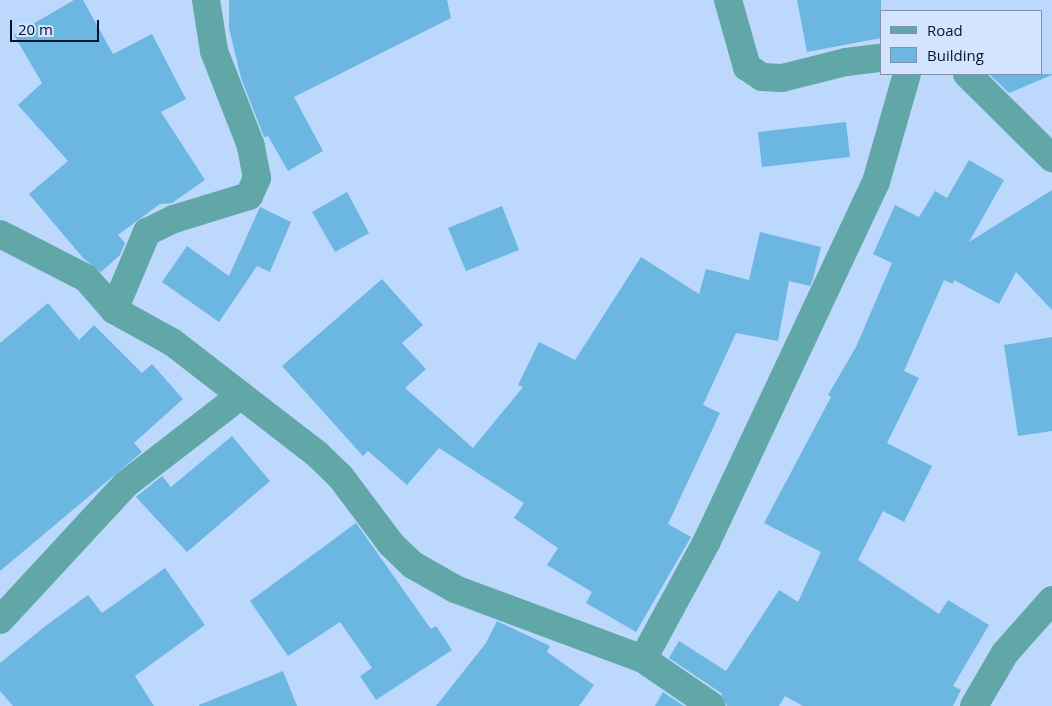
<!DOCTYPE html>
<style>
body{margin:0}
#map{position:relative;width:1052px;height:706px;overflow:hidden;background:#bdd8fd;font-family:"Open Sans",sans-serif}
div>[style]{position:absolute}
.building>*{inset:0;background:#6cb6e2}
.minor>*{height:28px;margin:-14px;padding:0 14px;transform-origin:14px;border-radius:14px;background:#61a7a8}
span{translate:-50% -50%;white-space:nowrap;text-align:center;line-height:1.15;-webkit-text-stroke:5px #d3e5fe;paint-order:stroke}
.legend{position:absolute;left:880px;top:10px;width:162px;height:65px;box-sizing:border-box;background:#d3e5fe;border:1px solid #8091a9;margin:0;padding:6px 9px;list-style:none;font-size:15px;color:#041429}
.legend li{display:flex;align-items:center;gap:10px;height:25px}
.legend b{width:25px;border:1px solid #8091a9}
.scale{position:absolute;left:10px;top:20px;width:89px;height:22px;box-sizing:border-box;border:2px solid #041429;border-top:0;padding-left:6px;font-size:15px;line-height:18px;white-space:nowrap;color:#041429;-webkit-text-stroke:4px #d3e5fe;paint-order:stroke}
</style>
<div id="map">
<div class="building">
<i style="clip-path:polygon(74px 0,83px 0,113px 54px,152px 34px,186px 99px,161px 112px,205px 180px,172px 203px,160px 204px,118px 235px,125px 243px,120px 255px,101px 272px,84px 259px,29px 194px,68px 161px,18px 105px,42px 83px,14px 35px)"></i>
<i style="clip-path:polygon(229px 0,447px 0,451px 18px,294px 97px,323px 151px,288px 171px,268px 136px,264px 137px,241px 78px,229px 28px)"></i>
<i style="clip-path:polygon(797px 0,881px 0,881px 38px,807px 52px)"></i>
<i style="clip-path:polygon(989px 74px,1052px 74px,1052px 75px,1009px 93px)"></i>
<i style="clip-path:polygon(846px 122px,850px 157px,762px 167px,758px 132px)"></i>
<i style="clip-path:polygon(969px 160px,1004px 180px,969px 242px,1052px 190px,1052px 310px,1016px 272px,999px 304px,954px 280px,953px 284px,944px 280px,904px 371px,919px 378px,887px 443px,932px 466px,904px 522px,883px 511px,858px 560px,939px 614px,948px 600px,989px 625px,953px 686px,961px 690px,953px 706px,803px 706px,785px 696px,779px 706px,727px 706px,721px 693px,669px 658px,679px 641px,726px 671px,779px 590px,798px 602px,821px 552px,764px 523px,831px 397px,828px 395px,856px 347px,892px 263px,873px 254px,895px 205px,919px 217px,935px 191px,947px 198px)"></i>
<i style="clip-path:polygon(347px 192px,369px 233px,335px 252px,312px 212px)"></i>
<i style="clip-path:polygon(502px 206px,519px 250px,466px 271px,448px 228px)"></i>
<i style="clip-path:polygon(260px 207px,291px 222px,270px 272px,257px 266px,219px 322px,162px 282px,187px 246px,229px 276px)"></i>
<i style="clip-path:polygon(760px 232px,821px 247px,813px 279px,810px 286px,789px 281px,778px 341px,736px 333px,703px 405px,720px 413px,668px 524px,691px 537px,636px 632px,586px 603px,592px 592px,547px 565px,558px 548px,514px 518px,524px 503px,439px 448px,407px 485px,368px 451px,363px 456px,282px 366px,382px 279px,423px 325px,402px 343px,426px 369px,405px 388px,473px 448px,523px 387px,518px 385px,539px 342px,575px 360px,641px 257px,699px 294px,706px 269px,749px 280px)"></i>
<i style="clip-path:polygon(48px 303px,79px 340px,94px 325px,142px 373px,152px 364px,183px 399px,134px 443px,142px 452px,0 571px,0 343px)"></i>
<i style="clip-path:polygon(1052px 337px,1052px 431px,1018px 436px,1004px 345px)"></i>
<i style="clip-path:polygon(232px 436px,270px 481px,187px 552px,136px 497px,162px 476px,171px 487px)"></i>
<i style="clip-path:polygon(356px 523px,431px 629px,436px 626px,452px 650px,376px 700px,360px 676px,372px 668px,340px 622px,288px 656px,250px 601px)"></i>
<i style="clip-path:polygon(165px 568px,205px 625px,135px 676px,154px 706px,13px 706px,0 691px,0 663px,48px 624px,88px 595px,102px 613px)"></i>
<i style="clip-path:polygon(497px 621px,550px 646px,547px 652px,594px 685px,579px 706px,436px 706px,486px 643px)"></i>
<i style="clip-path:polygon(283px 671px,297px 706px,199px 706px,199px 705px)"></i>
<i style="clip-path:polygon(663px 692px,684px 706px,655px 706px)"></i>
</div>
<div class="minor">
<i style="left:728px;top:0;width:70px;rotate:74.2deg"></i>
<i style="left:747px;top:67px;width:18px;rotate:34deg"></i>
<i style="left:762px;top:77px;width:20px;rotate:3deg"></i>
<i style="left:782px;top:78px;width:66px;rotate:-14deg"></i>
<i style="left:846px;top:62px;width:35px;rotate:-7deg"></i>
<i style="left:967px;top:74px;width:120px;rotate:44.7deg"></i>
<i style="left:0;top:234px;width:97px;rotate:27.1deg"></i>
<i style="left:86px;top:278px;width:43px;rotate:48.8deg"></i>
<i style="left:114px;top:310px;width:66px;rotate:28.9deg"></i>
<i style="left:172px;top:342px;width:185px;rotate:37.7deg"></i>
<i style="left:318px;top:455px;width:30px;rotate:44deg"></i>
<i style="left:340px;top:476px;width:85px;rotate:53.1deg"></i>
<i style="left:391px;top:544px;width:30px;rotate:44deg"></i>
<i style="left:413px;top:565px;width:48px;rotate:29.7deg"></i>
<i style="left:455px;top:589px;width:201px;rotate:20.4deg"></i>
<i style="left:643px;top:659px;width:83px;rotate:34.3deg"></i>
<i style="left:114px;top:310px;width:85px;rotate:-67.1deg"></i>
<i style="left:147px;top:232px;width:30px;rotate:-26deg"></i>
<i style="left:174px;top:219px;width:78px;rotate:-17deg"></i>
<i style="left:249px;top:196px;width:20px;rotate:-66deg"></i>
<i style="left:257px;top:178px;width:33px;rotate:-101deg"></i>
<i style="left:251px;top:146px;width:102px;rotate:-111.3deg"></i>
<i style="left:214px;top:51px;width:52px;rotate:-98.9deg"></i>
<i style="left:0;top:620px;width:185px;rotate:-47.2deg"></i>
<i style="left:126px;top:484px;width:145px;rotate:-37.7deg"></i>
<i style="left:643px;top:659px;width:134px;rotate:-61.5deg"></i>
<i style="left:707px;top:541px;width:397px;rotate:-64.8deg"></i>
<i style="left:876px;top:182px;width:112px;rotate:-74deg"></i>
<i style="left:974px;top:706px;width:61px;rotate:-59.7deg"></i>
<i style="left:1005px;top:653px;width:71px;rotate:-48.4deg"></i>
</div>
<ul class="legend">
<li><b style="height:6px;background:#61a7a8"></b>Road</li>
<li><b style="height:14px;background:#6cb6e2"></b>Building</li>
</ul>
<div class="scale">20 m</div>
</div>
